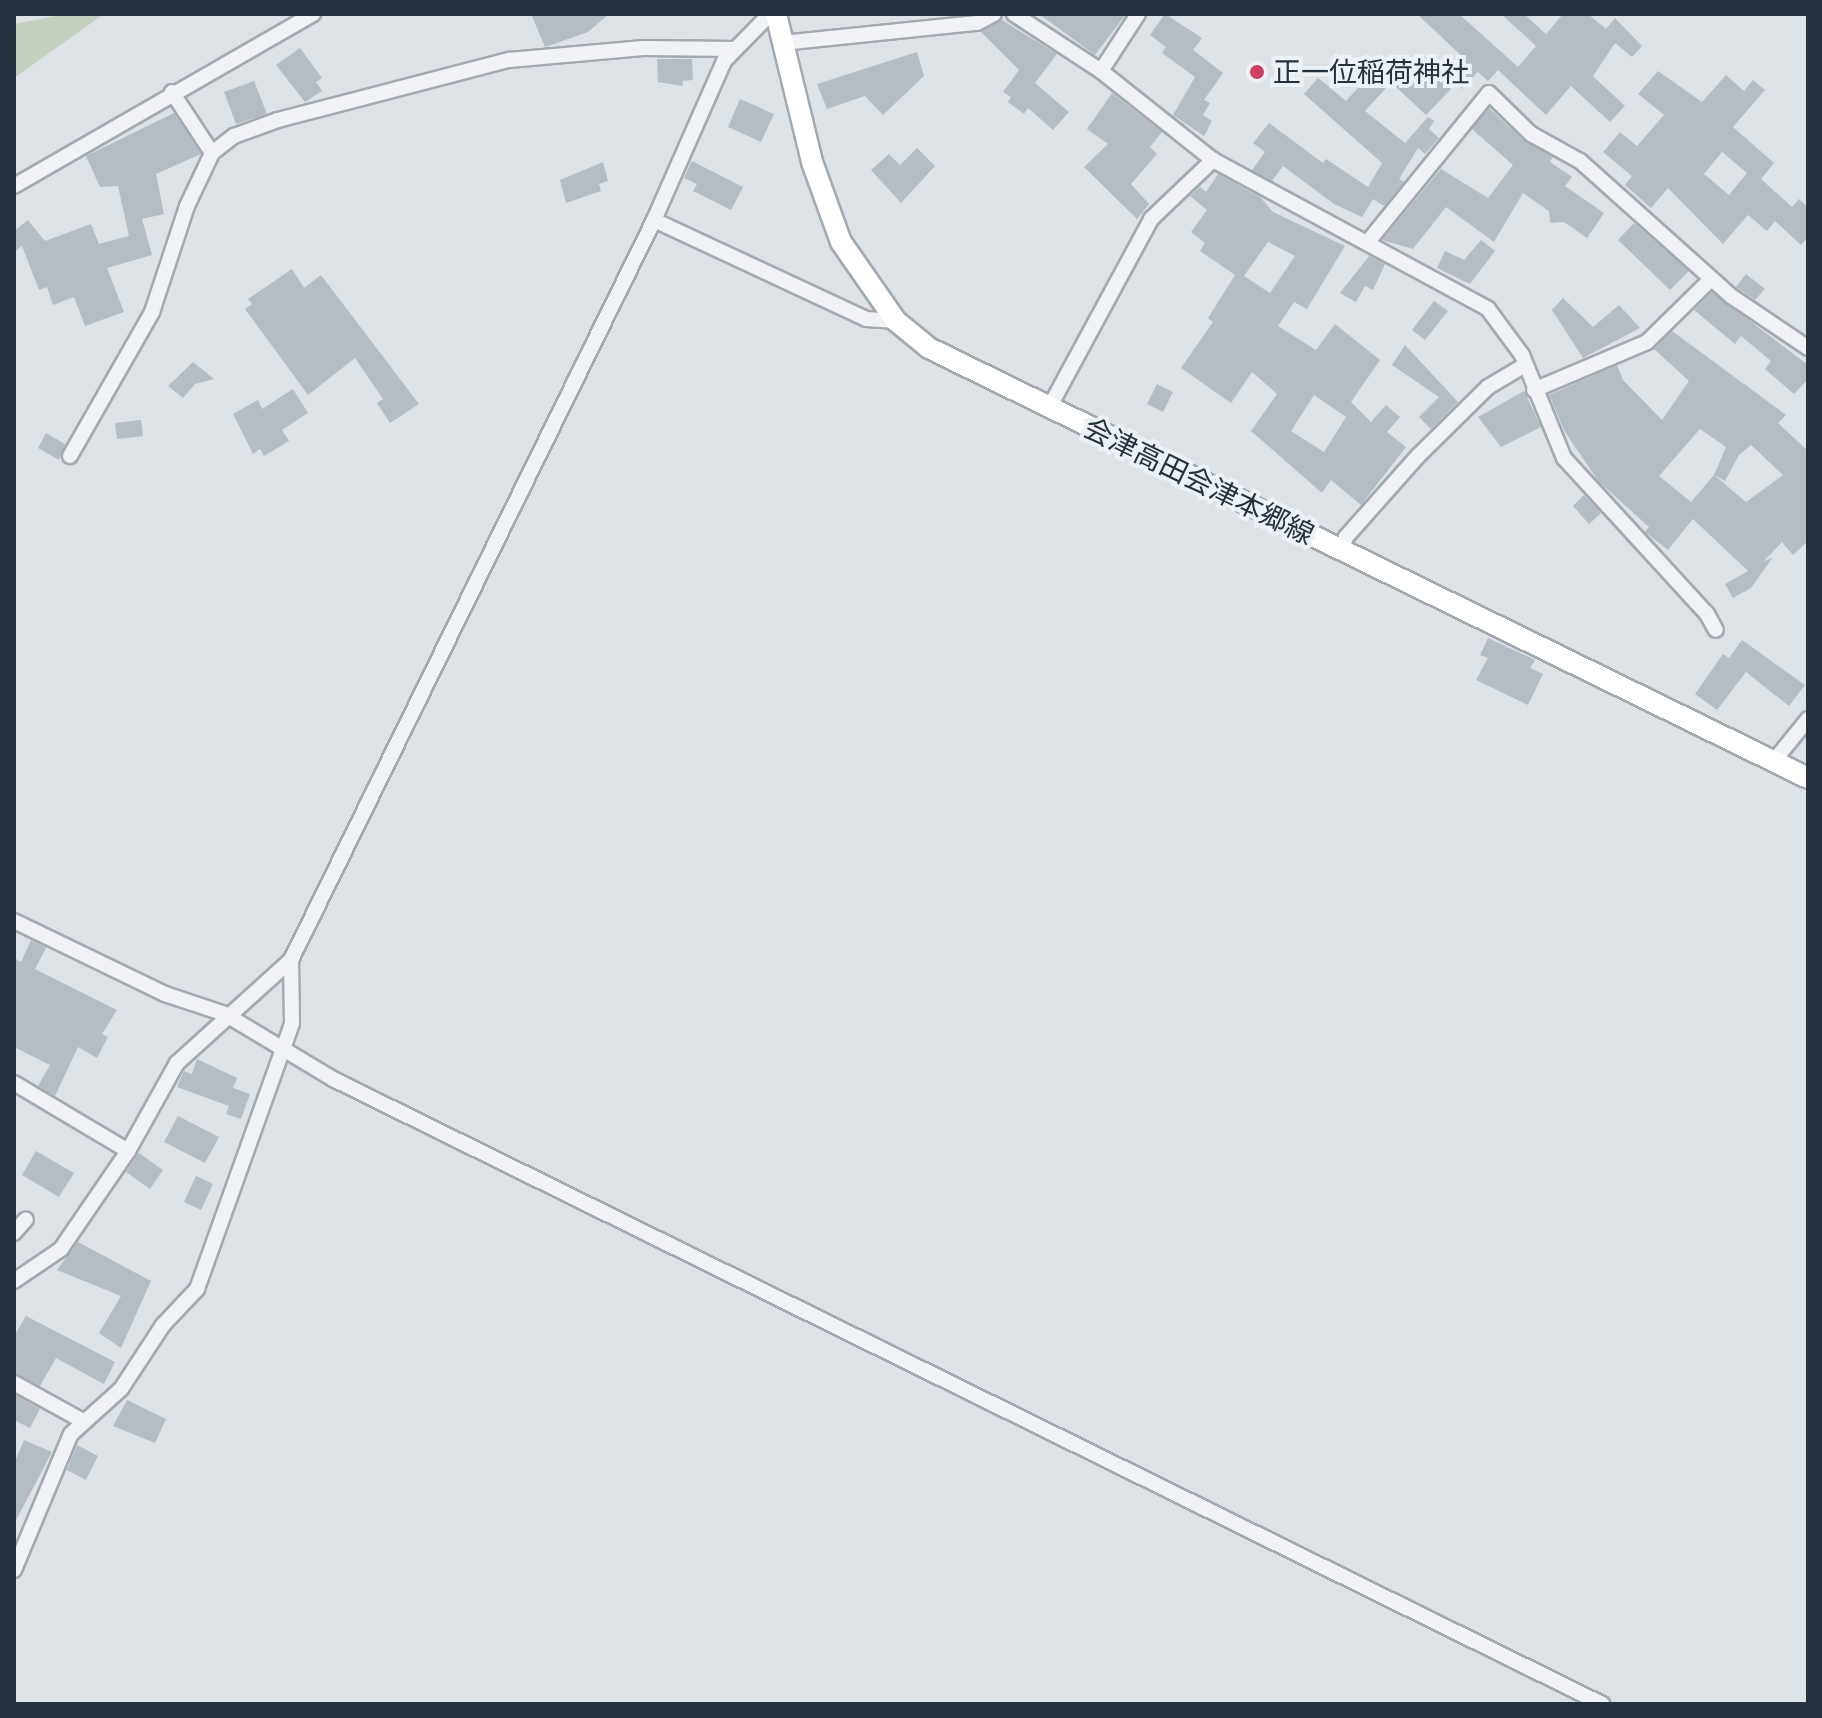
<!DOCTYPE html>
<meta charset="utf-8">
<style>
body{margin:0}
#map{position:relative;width:1822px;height:1718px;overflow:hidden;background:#dde2e7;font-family:"Archivo Narrow","Noto Sans JP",sans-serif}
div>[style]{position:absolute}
.green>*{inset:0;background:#c5d1be}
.building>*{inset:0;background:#b4bcc4}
.roads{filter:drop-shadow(2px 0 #a2a9b1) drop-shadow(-2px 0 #a2a9b1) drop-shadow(0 2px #a2a9b1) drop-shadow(0 -2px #a2a9b1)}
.minor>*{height:14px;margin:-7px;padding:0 7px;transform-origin:7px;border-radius:7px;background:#f0f2f5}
.secondary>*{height:20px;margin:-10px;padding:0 10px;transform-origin:10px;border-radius:10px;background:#fff}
.dots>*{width:22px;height:22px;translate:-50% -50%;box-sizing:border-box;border:4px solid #ecf1f5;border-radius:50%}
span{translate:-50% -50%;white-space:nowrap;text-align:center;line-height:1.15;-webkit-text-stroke:8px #ecf1f5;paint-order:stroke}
.poi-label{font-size:28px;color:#26313e}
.left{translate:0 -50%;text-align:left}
.street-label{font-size:28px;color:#26313e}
.frame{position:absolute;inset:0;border:16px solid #26313e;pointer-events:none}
</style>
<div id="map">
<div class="green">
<i style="clip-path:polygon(66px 14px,104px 14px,14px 78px,14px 24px)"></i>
</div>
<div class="building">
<i style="clip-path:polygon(531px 14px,609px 14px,588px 32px,545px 47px)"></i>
<i style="clip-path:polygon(1039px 14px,1126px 14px,1095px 55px)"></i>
<i style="clip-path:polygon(1165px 14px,1202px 38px,1193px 50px,1223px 73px,1204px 100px,1210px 103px,1203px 115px,1212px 121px,1204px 136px,1173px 115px,1195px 77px,1162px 53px,1166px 47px,1150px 35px)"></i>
<i style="clip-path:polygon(1417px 14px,1459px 14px,1518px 67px,1536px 46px,1501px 14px,1524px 14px,1546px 34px,1563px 14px,1588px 14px,1606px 29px,1615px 18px,1642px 46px,1632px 57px,1615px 43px,1593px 76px,1625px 106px,1610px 122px,1571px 86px,1546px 115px,1498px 70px,1488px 81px,1478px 72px,1462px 89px,1449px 77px,1466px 60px)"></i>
<i style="clip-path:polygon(1002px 20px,1057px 54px,1035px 83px,1069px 112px,1053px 130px,1028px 108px,1024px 114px,1008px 102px,1011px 97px,1003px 92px,1019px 70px,981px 32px)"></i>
<i style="clip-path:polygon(300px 48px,322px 78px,316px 82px,322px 91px,305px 102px,276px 65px)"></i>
<i style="clip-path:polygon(917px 52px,924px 76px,883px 115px,865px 96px,827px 109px,817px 84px)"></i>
<i style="clip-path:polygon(657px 59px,692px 59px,693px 80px,682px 81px,683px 86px,658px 82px)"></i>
<i style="clip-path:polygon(1421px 60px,1451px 89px,1426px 115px,1396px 87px)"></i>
<i style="clip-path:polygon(1381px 63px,1396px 77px,1365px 111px,1405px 143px,1428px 117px,1434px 121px,1429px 129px,1439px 138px,1425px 154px,1418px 148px,1399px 179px,1404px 182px,1384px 206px,1373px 199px,1362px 217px,1334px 204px,1283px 166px,1272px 181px,1252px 170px,1265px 152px,1253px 143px,1269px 123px,1323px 163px,1326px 159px,1368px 187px,1382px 163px,1304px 94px,1318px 78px,1346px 101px)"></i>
<i style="clip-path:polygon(evenodd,1658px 71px,1702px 102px,1726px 75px,1744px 91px,1753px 80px,1765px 90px,1733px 127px,1774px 163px,1761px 179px,1792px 207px,1799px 199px,1808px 207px,1808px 237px,1801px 245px,1775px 221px,1767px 231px,1748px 215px,1723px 244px,1668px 188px,1651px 208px,1625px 185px,1632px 176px,1603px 152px,1620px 132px,1637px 146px,1664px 115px,1638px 94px,1658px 71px,1722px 152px,1747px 173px,1729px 195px,1704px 174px,1722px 152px)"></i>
<i style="clip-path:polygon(254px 81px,267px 114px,236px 124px,224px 92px)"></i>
<i style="clip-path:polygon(1112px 93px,1162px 132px,1150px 147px,1157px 154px,1131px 184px,1149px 204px,1137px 219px,1084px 167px,1108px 144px,1087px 129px)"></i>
<i style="clip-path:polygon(740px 99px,774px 114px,761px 142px,728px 127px)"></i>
<i style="clip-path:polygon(1489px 108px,1524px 141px,1553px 157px,1550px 162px,1572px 177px,1565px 186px,1604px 213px,1587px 238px,1564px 222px,1550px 223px,1549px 211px,1523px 193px,1494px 242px,1446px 207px,1413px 249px,1382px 240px,1441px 169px,1488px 198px,1513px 165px,1472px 129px)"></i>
<i style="clip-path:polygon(174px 113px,201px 154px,156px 174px,164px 214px,142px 219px,152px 255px,107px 268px,124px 312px,85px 326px,74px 297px,53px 305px,47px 287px,39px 290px,22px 246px,14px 252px,14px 231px,28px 220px,45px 241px,91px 224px,99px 244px,129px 236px,118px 186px,100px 187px,86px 156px)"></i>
<i style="clip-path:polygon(917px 148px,935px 166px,901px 203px,871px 170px,889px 154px,900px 165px)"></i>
<i style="clip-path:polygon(692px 161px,743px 187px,731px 210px,693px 191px,697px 184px,684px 178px)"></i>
<i style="clip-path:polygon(603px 162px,608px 181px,599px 184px,601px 191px,566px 203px,560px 180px)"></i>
<i style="clip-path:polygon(evenodd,1218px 174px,1260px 197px,1273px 212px,1345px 246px,1307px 309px,1294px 302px,1278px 326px,1316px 350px,1335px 324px,1380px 360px,1351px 402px,1371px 422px,1386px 405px,1400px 417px,1387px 432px,1406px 447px,1361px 505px,1331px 480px,1322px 493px,1251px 431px,1277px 394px,1252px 372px,1231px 403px,1181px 368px,1213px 322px,1208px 318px,1235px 275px,1200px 251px,1205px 243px,1191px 232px,1207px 210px,1190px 196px,1200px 187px,1206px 192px,1218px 174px,1268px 242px,1295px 256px,1270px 293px,1244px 276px,1268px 242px,1218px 174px,1314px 395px,1346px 417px,1324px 452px,1291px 431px,1314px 395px)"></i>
<i style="clip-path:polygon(1634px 223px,1689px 271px,1670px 290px,1618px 240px)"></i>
<i style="clip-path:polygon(1481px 240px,1495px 251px,1470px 284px,1437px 268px,1445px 251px,1464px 260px)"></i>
<i style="clip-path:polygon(1369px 256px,1385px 264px,1373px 290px,1365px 286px,1356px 302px,1340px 293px)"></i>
<i style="clip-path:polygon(292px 269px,304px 288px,321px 275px,419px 404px,390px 423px,377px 403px,383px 399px,355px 358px,308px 395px,245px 309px,252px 304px,248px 299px)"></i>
<i style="clip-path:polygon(1746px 274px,1765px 289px,1755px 300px,1736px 287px)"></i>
<i style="clip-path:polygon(1712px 292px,1808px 365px,1808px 379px,1794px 394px,1765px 369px,1771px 361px,1741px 336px,1735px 344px,1694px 310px)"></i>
<i style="clip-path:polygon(1563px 298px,1593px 327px,1619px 305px,1640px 328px,1583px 358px,1552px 310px)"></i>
<i style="clip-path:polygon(1434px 301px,1448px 311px,1425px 340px,1412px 330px)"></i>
<i style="clip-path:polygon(evenodd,1672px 331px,1786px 415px,1778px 423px,1808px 451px,1808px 541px,1793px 555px,1782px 542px,1763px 562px,1773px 557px,1751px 588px,1733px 598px,1725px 584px,1748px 571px,1693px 519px,1668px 550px,1645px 532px,1649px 527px,1599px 482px,1565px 432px,1549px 395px,1617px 365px,1623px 380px,1662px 420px,1689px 381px,1654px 349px,1672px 331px,1700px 429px,1726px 447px,1714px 475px,1691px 502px,1659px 476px,1700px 429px,1672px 331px,1751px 445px,1783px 475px,1746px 502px,1714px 475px,1725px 481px,1739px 455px,1751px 445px)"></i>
<i style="clip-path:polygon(1405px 345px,1458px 402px,1431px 429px,1419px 417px,1439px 397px,1392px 365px)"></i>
<i style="clip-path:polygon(193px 362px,214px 379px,195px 384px,183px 398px,168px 386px)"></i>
<i style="clip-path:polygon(1157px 384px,1173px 392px,1163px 412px,1147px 404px)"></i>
<i style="clip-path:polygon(293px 389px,308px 413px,282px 430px,289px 441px,264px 456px,260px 449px,253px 454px,233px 414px,258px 400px,262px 409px)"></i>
<i style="clip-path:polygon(1524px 391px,1541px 427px,1501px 447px,1478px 417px)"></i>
<i style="clip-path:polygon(141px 420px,143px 436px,117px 439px,115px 423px)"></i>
<i style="clip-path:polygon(46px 433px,65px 444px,59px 460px,38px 448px)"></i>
<i style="clip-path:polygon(1584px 495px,1601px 513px,1589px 524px,1573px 506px)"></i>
<i style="clip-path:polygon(1488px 638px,1535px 660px,1530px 668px,1543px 674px,1528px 705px,1476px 680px,1488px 658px,1480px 655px)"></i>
<i style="clip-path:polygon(1742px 640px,1805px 685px,1789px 706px,1746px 672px,1717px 710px,1695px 694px,1723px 654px,1729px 658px)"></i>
<i style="clip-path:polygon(31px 940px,46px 948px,35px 969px,117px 1010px,102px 1034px,108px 1037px,97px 1058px,78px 1047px,55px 1096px,38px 1086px,50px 1065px,14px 1047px,14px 958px,21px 962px)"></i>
<i style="clip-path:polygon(197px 1059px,237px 1078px,233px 1088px,250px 1094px,241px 1119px,226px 1114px,229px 1106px,177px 1087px,184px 1071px,192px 1074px)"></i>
<i style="clip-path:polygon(178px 1116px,219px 1137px,205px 1163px,164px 1142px)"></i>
<i style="clip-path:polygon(36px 1151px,74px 1173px,59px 1197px,22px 1175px)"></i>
<i style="clip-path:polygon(139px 1153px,163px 1170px,150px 1189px,126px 1172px)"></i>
<i style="clip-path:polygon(196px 1176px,213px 1184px,201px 1210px,184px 1202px)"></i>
<i style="clip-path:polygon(78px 1242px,151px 1281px,121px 1348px,99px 1333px,121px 1296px,57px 1270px)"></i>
<i style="clip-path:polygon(26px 1316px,115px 1362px,104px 1384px,56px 1358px,40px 1386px,14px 1373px,14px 1336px)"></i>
<i style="clip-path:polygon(14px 1394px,40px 1409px,30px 1428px,14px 1420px)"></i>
<i style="clip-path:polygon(127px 1400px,166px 1419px,155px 1443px,113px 1426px)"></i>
<i style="clip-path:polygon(24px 1440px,52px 1452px,14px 1524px,14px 1464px)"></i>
<i style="clip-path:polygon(77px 1445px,98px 1456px,86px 1480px,67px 1470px)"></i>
</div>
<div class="roads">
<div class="minor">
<i style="left:1014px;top:14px;width:104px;rotate:33.2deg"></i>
<i style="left:1101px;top:71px;width:143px;rotate:38.5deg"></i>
<i style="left:1213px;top:160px;width:313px;rotate:28.4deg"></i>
<i style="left:1488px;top:309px;width:57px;rotate:53.5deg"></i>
<i style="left:1522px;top:355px;width:111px;rotate:67.8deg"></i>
<i style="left:1564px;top:458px;width:212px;rotate:47.5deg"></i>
<i style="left:1707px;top:614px;width:18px;rotate:61deg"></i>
<i style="left:782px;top:43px;width:196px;rotate:-5.9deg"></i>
<i style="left:977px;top:23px;width:19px;rotate:-28deg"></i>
<i style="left:1101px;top:71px;width:68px;rotate:-57deg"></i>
<i style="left:212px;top:153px;width:28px;rotate:-38deg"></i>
<i style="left:234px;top:136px;width:47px;rotate:-20deg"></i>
<i style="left:278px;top:120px;width:239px;rotate:-14.6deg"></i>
<i style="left:509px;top:60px;width:135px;rotate:-5.1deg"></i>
<i style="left:643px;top:48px;width:92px;rotate:0.6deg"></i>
<i style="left:14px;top:186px;width:345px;rotate:-29.9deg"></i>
<i style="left:654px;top:220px;width:174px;rotate:-66.2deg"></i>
<i style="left:724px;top:61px;width:66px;rotate:-45.6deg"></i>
<i style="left:1367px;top:243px;width:193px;rotate:-50.9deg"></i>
<i style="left:1489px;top:93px;width:59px;rotate:44.3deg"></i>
<i style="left:1531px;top:134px;width:56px;rotate:28.9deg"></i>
<i style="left:1580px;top:161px;width:203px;rotate:41.8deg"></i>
<i style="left:1731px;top:296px;width:93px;rotate:34deg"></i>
<i style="left:1534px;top:390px;width:123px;rotate:-23deg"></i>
<i style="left:1647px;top:342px;width:90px;rotate:-44.5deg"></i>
<i style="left:1049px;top:408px;width:215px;rotate:-61.6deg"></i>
<i style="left:1151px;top:219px;width:86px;rotate:-43.6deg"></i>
<i style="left:70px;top:456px;width:166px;rotate:-60.3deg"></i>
<i style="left:152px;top:312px;width:112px;rotate:-71.7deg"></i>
<i style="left:187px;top:206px;width:59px;rotate:-64.7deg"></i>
<i style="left:212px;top:153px;width:73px;rotate:-123.3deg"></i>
<i style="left:1342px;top:550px;width:14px;rotate:-73deg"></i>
<i style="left:1346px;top:537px;width:108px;rotate:-48.4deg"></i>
<i style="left:1418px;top:456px;width:98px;rotate:-44.6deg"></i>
<i style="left:1488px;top:387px;width:43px;rotate:-30.7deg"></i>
<i style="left:1774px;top:761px;width:54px;rotate:-51deg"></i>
<i style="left:14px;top:921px;width:168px;rotate:25.8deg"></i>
<i style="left:165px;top:994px;width:63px;rotate:18.4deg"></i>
<i style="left:225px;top:1014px;width:126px;rotate:31deg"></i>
<i style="left:333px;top:1079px;width:1415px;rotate:26.22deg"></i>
<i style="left:14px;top:1083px;width:133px;rotate:30.8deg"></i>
<i style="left:14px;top:1233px;width:18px;rotate:-49deg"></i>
<i style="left:14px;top:1281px;width:57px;rotate:-34.2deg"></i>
<i style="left:61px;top:1249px;width:119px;rotate:-55.6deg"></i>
<i style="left:128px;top:1151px;width:101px;rotate:-60.9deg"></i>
<i style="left:177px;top:1063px;width:154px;rotate:-42.1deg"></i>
<i style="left:291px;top:960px;width:824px;rotate:-63.87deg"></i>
<i style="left:654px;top:220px;width:234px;rotate:25deg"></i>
<i style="left:866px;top:319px;width:30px;rotate:4deg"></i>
<i style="left:14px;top:1383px;width:79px;rotate:28.8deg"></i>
<i style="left:14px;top:1570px;width:147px;rotate:-67.3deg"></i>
<i style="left:71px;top:1434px;width:67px;rotate:-42deg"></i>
<i style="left:121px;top:1389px;width:77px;rotate:-56.7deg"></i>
<i style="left:163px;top:1325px;width:50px;rotate:-46.6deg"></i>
<i style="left:197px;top:1289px;width:282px;rotate:-70.3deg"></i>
<i style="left:292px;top:1023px;width:63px;rotate:-90.9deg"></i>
</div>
<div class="secondary">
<i style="left:776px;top:14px;width:152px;rotate:76.3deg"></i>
<i style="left:812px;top:162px;width:85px;rotate:70.1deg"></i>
<i style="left:841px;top:242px;width:96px;rotate:55.2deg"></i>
<i style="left:896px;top:321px;width:43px;rotate:39.3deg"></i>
<i style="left:929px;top:348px;width:979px;rotate:26.07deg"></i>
</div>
</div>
<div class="dots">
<i style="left:1257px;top:72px;background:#cf3f63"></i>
</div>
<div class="poi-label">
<span class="left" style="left:1273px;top:72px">正一位稲荷神社</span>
</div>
<div class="street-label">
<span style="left:1199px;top:481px;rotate:26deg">会津高田会津本郷線</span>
</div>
<div class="frame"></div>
</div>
